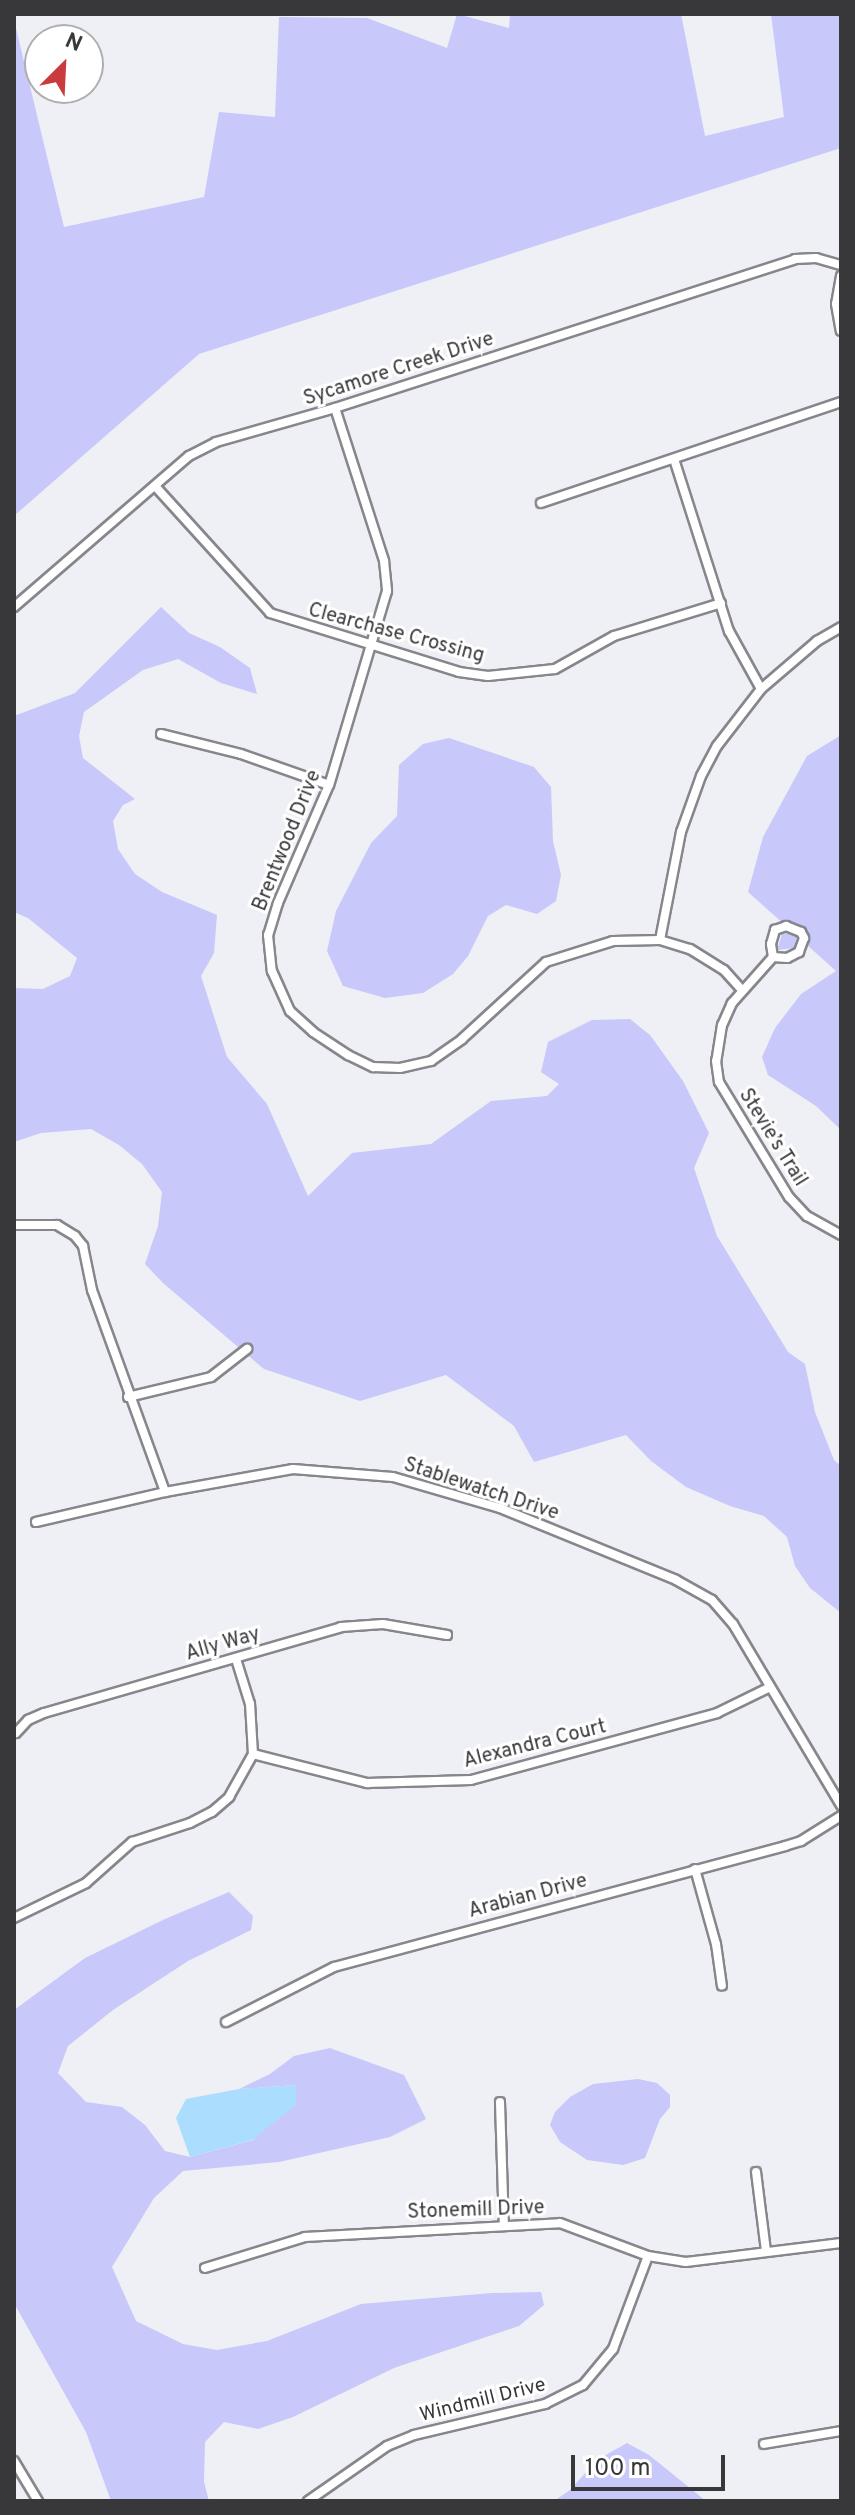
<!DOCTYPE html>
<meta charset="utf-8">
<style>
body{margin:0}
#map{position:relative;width:855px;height:2515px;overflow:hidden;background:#efeff6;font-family:Overpass,sans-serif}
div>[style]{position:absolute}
.green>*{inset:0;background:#c8c8fa}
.water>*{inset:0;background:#abddff}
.roads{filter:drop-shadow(2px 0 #86868c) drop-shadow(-2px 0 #86868c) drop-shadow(0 2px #86868c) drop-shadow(0 -2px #86868c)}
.street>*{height:8px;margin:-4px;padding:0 4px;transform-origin:4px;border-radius:4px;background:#fff}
span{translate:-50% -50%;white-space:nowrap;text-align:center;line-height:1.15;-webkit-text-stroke:6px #fff;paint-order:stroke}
.street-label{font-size:20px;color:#38383b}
.frame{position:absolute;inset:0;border:16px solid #38383b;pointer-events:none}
.north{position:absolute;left:24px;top:24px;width:80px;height:80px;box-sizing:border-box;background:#fff;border:2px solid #afafb1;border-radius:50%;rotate:24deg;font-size:22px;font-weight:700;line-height:32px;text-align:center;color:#38383b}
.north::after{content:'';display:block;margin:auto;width:28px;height:36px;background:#ca3b3d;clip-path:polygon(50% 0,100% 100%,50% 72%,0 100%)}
.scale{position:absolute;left:571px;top:2455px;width:154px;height:36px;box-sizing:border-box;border:4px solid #38383b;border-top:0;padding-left:10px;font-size:24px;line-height:28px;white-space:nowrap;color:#38383b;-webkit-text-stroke:6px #fff;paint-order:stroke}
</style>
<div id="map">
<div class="green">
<i style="clip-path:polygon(457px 14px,509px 28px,510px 14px,681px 14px,705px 136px,784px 117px,771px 14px,841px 14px,841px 148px,199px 354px,14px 516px,14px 20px,64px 227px,204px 197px,219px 112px,275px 117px,279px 17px,367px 18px,447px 48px)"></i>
<i style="clip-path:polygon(161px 607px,189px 633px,220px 647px,250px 668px,257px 694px,221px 683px,178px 659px,143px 670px,84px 712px,79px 736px,83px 758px,135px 799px,123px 805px,113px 821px,118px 849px,135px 874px,162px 892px,217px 915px,214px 953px,201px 976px,227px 1057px,267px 1104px,308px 1196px,352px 1153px,431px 1144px,491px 1101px,547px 1096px,559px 1084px,541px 1072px,548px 1042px,592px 1020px,630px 1019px,650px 1035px,683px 1081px,709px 1133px,694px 1168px,717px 1236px,788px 1352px,805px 1364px,815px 1412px,834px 1460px,841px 1466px,841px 1613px,810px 1588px,795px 1566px,787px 1537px,764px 1516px,730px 1506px,686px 1487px,651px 1461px,626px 1435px,534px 1462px,514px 1426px,446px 1375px,360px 1401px,264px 1369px,163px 1283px,145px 1264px,158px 1226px,162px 1192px,142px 1164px,119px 1145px,91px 1129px,41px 1133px,14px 1142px,14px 988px,43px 989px,70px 976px,77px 958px,28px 918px,14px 912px,14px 716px,75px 693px)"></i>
<i style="clip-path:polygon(841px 735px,841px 1130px,816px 1106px,768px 1075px,762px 1057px,775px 1028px,801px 994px,836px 971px,797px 936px,794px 948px,777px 950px,782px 934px,794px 933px,748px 892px,763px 837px,807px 756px)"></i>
<i style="clip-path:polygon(449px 738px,534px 767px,551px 787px,553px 841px,561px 875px,556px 901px,537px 914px,506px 905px,488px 916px,468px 956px,453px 974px,423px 993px,385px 998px,343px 986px,327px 951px,336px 911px,371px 843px,397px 816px,399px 765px,423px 744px)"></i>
<i style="clip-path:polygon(229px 1892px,253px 1916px,251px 1930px,188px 1961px,113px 2010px,68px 2046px,58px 2073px,86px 2102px,122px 2107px,145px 2125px,165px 2151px,190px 2157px,253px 2140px,296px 2085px,239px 2089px,270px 2074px,294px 2056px,330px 2048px,404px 2075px,426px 2119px,390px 2137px,279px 2162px,183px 2171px,154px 2198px,112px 2267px,136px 2321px,183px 2344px,217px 2350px,267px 2341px,361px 2304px,492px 2293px,541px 2292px,544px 2305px,519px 2326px,394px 2368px,293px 2417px,258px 2429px,224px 2422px,205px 2442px,204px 2482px,209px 2501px,111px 2501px,86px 2432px,14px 2303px,14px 2010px,85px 1958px,165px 1919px)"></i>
<i style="clip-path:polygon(638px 2079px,657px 2083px,670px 2095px,670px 2107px,660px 2119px,645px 2158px,623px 2165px,587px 2160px,560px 2142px,550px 2125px,555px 2112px,570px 2097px,593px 2084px)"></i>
<i style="clip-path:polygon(627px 2443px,649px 2455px,706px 2501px,554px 2501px,570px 2490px,597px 2460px)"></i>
</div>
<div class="water">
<i style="clip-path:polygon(296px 2085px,296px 2105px,252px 2140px,190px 2157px,176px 2118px,186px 2099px,239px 2089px)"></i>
</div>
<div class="roads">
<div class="street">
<i style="left:841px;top:276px;width:28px;rotate:100deg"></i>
<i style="left:836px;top:304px;width:27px;rotate:80deg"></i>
<i style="left:335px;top:408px;width:161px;rotate:72.2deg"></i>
<i style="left:384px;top:561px;width:30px;rotate:84deg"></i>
<i style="left:387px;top:591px;width:202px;rotate:106.6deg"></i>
<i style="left:329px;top:785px;width:129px;rotate:113.4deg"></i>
<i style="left:278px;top:903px;width:34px;rotate:107deg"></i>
<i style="left:268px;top:935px;width:36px;rotate:84deg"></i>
<i style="left:272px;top:971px;width:44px;rotate:65.8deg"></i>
<i style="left:290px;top:1011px;width:31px;rotate:42deg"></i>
<i style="left:313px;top:1032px;width:42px;rotate:33.3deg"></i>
<i style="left:348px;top:1055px;width:28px;rotate:26deg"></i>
<i style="left:373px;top:1067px;width:27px;rotate:2deg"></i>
<i style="left:400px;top:1068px;width:32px;rotate:-13deg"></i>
<i style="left:431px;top:1061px;width:38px;rotate:-35deg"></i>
<i style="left:462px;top:1039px;width:114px;rotate:-42.5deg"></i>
<i style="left:546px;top:962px;width:70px;rotate:-17.4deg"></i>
<i style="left:613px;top:941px;width:47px;rotate:-1.2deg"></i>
<i style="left:660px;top:940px;width:31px;rotate:17deg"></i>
<i style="left:690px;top:949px;width:40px;rotate:32deg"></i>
<i style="left:724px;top:970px;width:25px;rotate:48deg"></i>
<i style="left:674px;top:459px;width:181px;rotate:72.3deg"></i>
<i style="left:729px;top:631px;width:66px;rotate:61.1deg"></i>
<i style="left:155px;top:486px;width:171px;rotate:47.8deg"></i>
<i style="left:270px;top:613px;width:198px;rotate:17.3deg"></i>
<i style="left:459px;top:672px;width:29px;rotate:8deg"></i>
<i style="left:488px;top:676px;width:67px;rotate:-6deg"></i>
<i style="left:555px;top:669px;width:68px;rotate:-29.2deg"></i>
<i style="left:614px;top:636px;width:112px;rotate:-17.1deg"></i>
<i style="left:541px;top:503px;width:317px;rotate:-18.6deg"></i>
<i style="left:14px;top:607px;width:231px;rotate:-40.8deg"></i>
<i style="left:189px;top:456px;width:30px;rotate:-27deg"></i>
<i style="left:216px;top:442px;width:124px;rotate:-15.9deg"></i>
<i style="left:335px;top:408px;width:484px;rotate:-17.9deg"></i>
<i style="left:795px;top:259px;width:21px;rotate:-3deg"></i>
<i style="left:816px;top:258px;width:26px;rotate:16deg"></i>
<i style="left:161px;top:734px;width:82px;rotate:14deg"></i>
<i style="left:241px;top:754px;width:93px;rotate:19.4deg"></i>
<i style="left:660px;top:940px;width:110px;rotate:-79deg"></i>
<i style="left:681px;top:832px;width:59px;rotate:-70.3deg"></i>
<i style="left:701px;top:776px;width:34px;rotate:-62deg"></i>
<i style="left:717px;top:746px;width:72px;rotate:-52.3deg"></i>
<i style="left:761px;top:689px;width:74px;rotate:-40.6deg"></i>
<i style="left:817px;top:641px;width:28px;rotate:-30deg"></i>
<i style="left:773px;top:957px;width:13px;rotate:-99deg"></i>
<i style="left:771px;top:944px;width:15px;rotate:-74deg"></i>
<i style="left:775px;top:930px;width:12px;rotate:-20deg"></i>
<i style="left:786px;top:926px;width:16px;rotate:22deg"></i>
<i style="left:801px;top:932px;width:7px;rotate:63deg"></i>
<i style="left:804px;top:938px;width:15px;rotate:110deg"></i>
<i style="left:799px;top:952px;width:13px;rotate:153deg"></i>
<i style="left:787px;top:958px;width:14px;rotate:-176deg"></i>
<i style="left:773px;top:957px;width:62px;rotate:131.7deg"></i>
<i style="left:732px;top:1003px;width:24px;rotate:114deg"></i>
<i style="left:722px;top:1025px;width:36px;rotate:99deg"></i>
<i style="left:716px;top:1061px;width:21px;rotate:82deg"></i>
<i style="left:719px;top:1082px;width:135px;rotate:58.7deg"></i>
<i style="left:789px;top:1197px;width:26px;rotate:47deg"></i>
<i style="left:807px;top:1216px;width:39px;rotate:29deg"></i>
<i style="left:14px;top:1225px;width:43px"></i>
<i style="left:57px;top:1225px;width:21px;rotate:31deg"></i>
<i style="left:75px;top:1236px;width:13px;rotate:51deg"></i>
<i style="left:83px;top:1246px;width:45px;rotate:78.4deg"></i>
<i style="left:92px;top:1290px;width:215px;rotate:70.1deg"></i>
<i style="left:128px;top:1397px;width:85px;rotate:-13.5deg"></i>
<i style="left:211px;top:1377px;width:46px;rotate:-37.9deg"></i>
<i style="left:36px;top:1522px;width:132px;rotate:-13.1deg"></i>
<i style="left:165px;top:1492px;width:130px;rotate:-10.2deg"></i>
<i style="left:293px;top:1469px;width:100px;rotate:4.6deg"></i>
<i style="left:393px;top:1477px;width:111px;rotate:16.2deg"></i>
<i style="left:500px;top:1508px;width:190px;rotate:22.2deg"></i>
<i style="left:676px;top:1580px;width:41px;rotate:29.1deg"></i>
<i style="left:712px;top:1600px;width:32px;rotate:49deg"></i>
<i style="left:733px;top:1624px;width:211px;rotate:59.2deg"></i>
<i style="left:16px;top:1733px;width:18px;rotate:-47deg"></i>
<i style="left:28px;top:1720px;width:17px;rotate:-24deg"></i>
<i style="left:44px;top:1713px;width:309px;rotate:-16.1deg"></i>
<i style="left:341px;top:1627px;width:42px;rotate:-4.1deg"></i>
<i style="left:383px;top:1624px;width:65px;rotate:9.8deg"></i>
<i style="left:253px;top:1754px;width:118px;rotate:14.3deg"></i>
<i style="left:367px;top:1783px;width:104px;rotate:-1.7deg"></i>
<i style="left:471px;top:1780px;width:255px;rotate:-15.2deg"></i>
<i style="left:717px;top:1713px;width:59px;rotate:-26.1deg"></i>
<i style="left:695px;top:1869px;width:78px;rotate:74.4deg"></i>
<i style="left:716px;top:1944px;width:42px;rotate:81.9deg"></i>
<i style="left:14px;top:1918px;width:80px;rotate:-25.9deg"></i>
<i style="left:86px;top:1883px;width:62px;rotate:-41.7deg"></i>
<i style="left:132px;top:1842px;width:61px;rotate:-18.1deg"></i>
<i style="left:190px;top:1823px;width:25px;rotate:-27deg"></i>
<i style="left:212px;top:1812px;width:23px;rotate:-41deg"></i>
<i style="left:229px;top:1797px;width:49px;rotate:-60.8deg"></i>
<i style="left:253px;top:1754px;width:50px;rotate:-93.4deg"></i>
<i style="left:250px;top:1704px;width:47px;rotate:-107.3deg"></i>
<i style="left:226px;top:2022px;width:121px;rotate:-27deg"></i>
<i style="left:334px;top:1967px;width:467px;rotate:-15deg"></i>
<i style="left:785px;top:1846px;width:17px;rotate:-17deg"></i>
<i style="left:801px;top:1841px;width:47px;rotate:-32deg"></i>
<i style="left:500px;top:2102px;width:124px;rotate:88.2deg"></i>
<i style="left:756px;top:2172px;width:80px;rotate:82.8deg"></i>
<i style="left:205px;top:2268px;width:105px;rotate:-17.2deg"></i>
<i style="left:305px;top:2237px;width:255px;rotate:-3.1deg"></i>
<i style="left:560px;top:2223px;width:94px;rotate:20.6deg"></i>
<i style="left:648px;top:2256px;width:38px;rotate:9deg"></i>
<i style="left:686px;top:2262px;width:156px;rotate:-7deg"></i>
<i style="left:764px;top:2444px;width:78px;rotate:-9.6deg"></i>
<i style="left:14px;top:2461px;width:47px;rotate:59deg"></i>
<i style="left:308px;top:2501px;width:96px;rotate:-34.8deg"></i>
<i style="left:387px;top:2446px;width:29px;rotate:-22deg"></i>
<i style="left:414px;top:2435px;width:135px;rotate:-13.3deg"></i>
<i style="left:545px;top:2404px;width:42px;rotate:-26.6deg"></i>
<i style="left:583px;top:2385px;width:47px;rotate:-50.2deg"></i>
<i style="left:613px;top:2349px;width:99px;rotate:-69.4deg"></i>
</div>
</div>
<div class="street-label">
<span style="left:399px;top:370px;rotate:-18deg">Sycamore Creek Drive</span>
<span style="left:396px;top:634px;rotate:15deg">Clearchase Crossing</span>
<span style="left:288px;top:841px;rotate:-68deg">Brentwood Drive</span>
<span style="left:772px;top:1138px;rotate:58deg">Stevie’s Trail</span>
<span style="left:481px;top:1490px;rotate:18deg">Stablewatch Drive</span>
<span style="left:223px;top:1645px;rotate:-16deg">Ally Way</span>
<span style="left:535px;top:1745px;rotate:-14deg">Alexandra Court</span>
<span style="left:528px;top:1897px;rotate:-15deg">Arabian Drive</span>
<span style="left:476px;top:2211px;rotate:-2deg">Stonemill Drive</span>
<span style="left:483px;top:2401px;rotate:-14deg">Windmill Drive</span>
</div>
<div class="frame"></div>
<div class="north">N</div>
<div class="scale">100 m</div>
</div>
